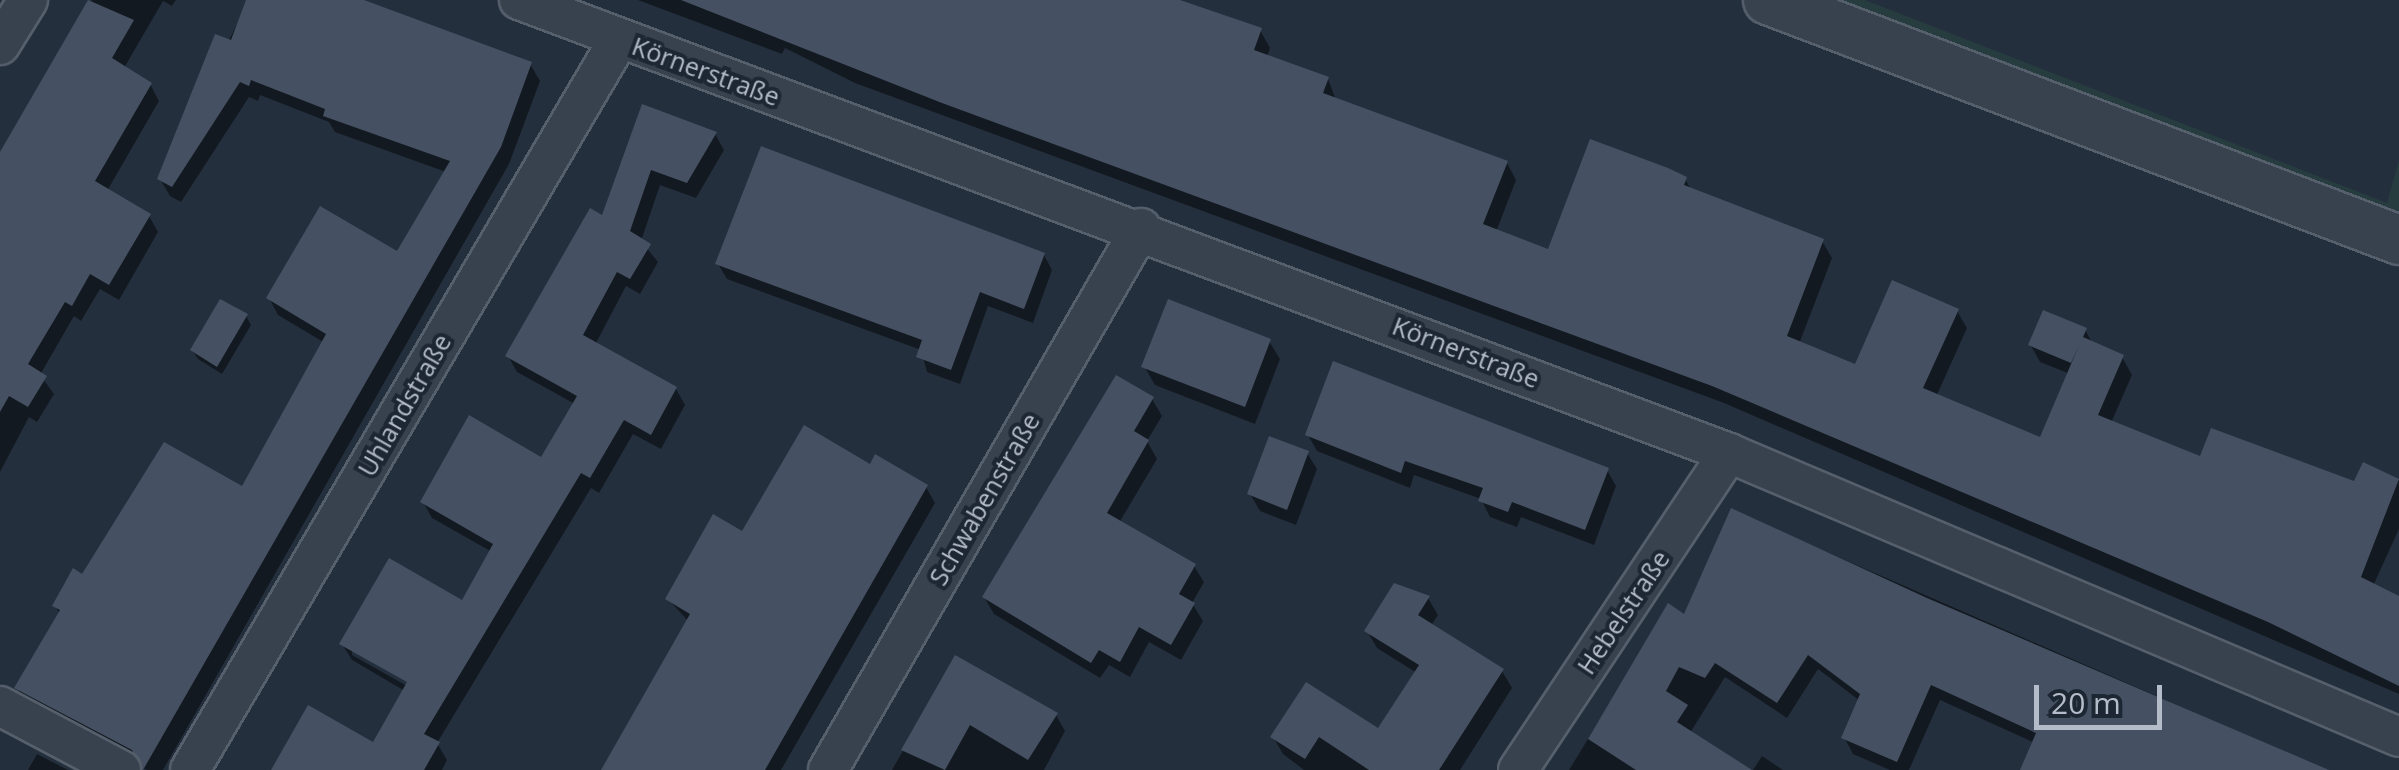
<!DOCTYPE html>
<meta charset="utf-8">
<style>
body{margin:0}
#map{position:relative;width:2399px;height:770px;overflow:hidden;background:#242f3e;font-family:"Open Sans",sans-serif}
div>[style]{position:absolute}
.green>*{inset:0;background:#263c3f}
.shadow>*{inset:0;background:#0007}
.building>*{inset:0;background:#455162}
.roads{filter:drop-shadow(2px 0 #565f6c) drop-shadow(-2px 0 #565f6c) drop-shadow(0 2px #565f6c) drop-shadow(0 -2px #565f6c)}
.minor>*{height:38px;margin:-19px;padding:0 19px;transform-origin:19px;border-radius:19px;background:#38414e}
.tertiary>*{height:48px;margin:-24px;padding:0 24px;transform-origin:24px;border-radius:24px;background:#38414e}
span{translate:-50% -50%;white-space:nowrap;text-align:center;line-height:1.15;-webkit-text-stroke:8px #1d2633;paint-order:stroke}
.street-label{font-size:25px;color:#b4bcc9}
.scale{position:absolute;left:2034px;top:685px;width:128px;height:45px;box-sizing:border-box;border:5px solid #b4bcc9;border-top:0;padding-left:12px;font-size:30px;line-height:35px;white-space:nowrap;color:#b4bcc9;-webkit-text-stroke:8px #1d2633;paint-order:stroke}
</style>
<div id="map">
<div class="green">
<i style="clip-path:polygon(1833px 0,1865px 0,2387px 203px,2399px 160px,2399px 218px)"></i>
</div>
<div class="shadow">
<i style="clip-path:polygon(92px 0,176px 0,172px 6px,163px 1px,124px 68px,150px 84px,159px 101px,107px 191px,149px 216px,158px 232px,119px 300px,100px 289px,81px 321px,74px 316px,40px 375px,54px 394px,37px 422px,29px 417px,0 472px,0 165px)"></i>
<i style="clip-path:polygon(249px 0,360px 0,530px 64px,540px 81px,509px 164px,163px 770px,147px 770px,27px 705px,17px 688px,60px 614px,55px 606px,83px 577px,243px 490px,325px 343px,278px 315px,269px 298px,398px 254px,446px 172px,335px 132px,329px 122px,260px 95px,258px 101px,249px 97px,181px 202px,170px 196px,160px 179px)"></i>
<i style="clip-path:polygon(638px 0,1175px 0,1260px 30px,1270px 48px,1267px 57px,1328px 79px,1336px 100px,1507px 163px,1516px 180px,1496px 232px,1550px 252px,1685px 179px,1692px 191px,1822px 241px,1832px 258px,1799px 344px,1856px 367px,1957px 311px,1967px 328px,1936px 397px,2041px 441px,2070px 374px,2040px 362px,2030px 344px,2085px 330px,2094px 346px,2122px 357px,2132px 375px,2111px 423px,2201px 459px,2355px 484px,2364px 465px,2399px 481px,2399px 529px,2373px 586px,2399px 599px,2399px 694px,1724px 403px,855px 83px,785px 48px,782px 54px)"></i>
<i style="clip-path:polygon(evenodd,644px 107px,715px 134px,724px 150px,696px 198px,660px 185px,641px 241px,658px 262px,640px 294px,626px 286px,595px 345px,676px 389px,685px 405px,661px 449px,633px 434px,599px 493px,591px 488px,437px 743px,447px 760px,442px 770px,274px 770px,374px 745px,405px 691px,352px 660px,342px 644px,462px 603px,492px 552px,432px 518px,423px 502px,542px 461px,575px 404px,517px 372px,508px 356px,603px 218px,644px 107px,352px 649px,419px 686px,416px 691px,352px 655px,352px 649px)"></i>
<i style="clip-path:polygon(1044px 255px,1052px 270px,1033px 323px,988px 306px,960px 384px,927px 372px,921px 350px,727px 279px,718px 264px)"></i>
<i style="clip-path:polygon(246px 316px,251px 325px,222px 374px,198px 359px,192px 350px)"></i>
<i style="clip-path:polygon(1269px 341px,1280px 359px,1255px 424px,1155px 385px,1144px 366px)"></i>
<i style="clip-path:polygon(1152px 399px,1162px 416px,1147px 441px,1157px 459px,1119px 523px,1194px 566px,1204px 582px,1192px 603px,1203px 621px,1181px 660px,1149px 642px,1130px 677px,1109px 665px,1100px 678px,994px 614px,984px 597px)"></i>
<i style="clip-path:polygon(1308px 435px,1607px 470px,1616px 486px,1594px 545px,1521px 517px,1517px 527px,1490px 517px,1481px 499px,1414px 475px,1410px 488px,1317px 451px)"></i>
<i style="clip-path:polygon(1307px 453px,1317px 469px,1296px 525px,1260px 511px,1250px 494px)"></i>
<i style="clip-path:polygon(871px 467px,926px 487px,935px 503px,781px 770px,604px 770px,689px 622px,668px 599px,743px 534px)"></i>
<i style="clip-path:polygon(1733px 511px,2326px 770px,2023px 770px,2035px 743px,1940px 700px,1909px 770px,1890px 770px,1853px 754px,1844px 737px,1860px 701px,1818px 669px,1787px 718px,1725px 677px,1690px 733px,1747px 770px,1569px 770px,1669px 607px,1685px 617px)"></i>
<i style="clip-path:polygon(1428px 598px,1438px 615px,1432px 624px,1502px 671px,1512px 688px,1460px 770px,1304px 770px,1283px 754px,1273px 737px,1379px 732px,1417px 673px,1377px 648px,1367px 631px)"></i>
<i style="clip-path:polygon(956px 658px,1056px 715px,1065px 731px,1044px 770px,892px 770px)"></i>
<i style="clip-path:polygon(37px 754px,68px 770px,28px 770px)"></i>
<i style="clip-path:polygon(1762px 756px,1783px 770px,1753px 770px)"></i>
</div>
<div class="building">
<i style="clip-path:polygon(88px 0,134px 20px,112px 58px,152px 83px,95px 181px,151px 214px,109px 285px,90px 274px,72px 306px,65px 302px,28px 364px,47px 376px,28px 407px,9px 396px,0 412px,0 152px)"></i>
<i style="clip-path:polygon(246px 0,364px 0,532px 62px,501px 147px,143px 770px,132px 750px,14px 688px,60px 610px,52px 606px,73px 568px,82px 574px,164px 442px,242px 486px,326px 334px,266px 298px,320px 206px,397px 251px,450px 161px,323px 116px,325px 109px,251px 80px,249px 86px,240px 82px,172px 187px,157px 179px,215px 34px,231px 40px)"></i>
<i style="clip-path:polygon(681px 0,1180px 0,1262px 28px,1254px 50px,1329px 77px,1323px 93px,1508px 161px,1483px 224px,1548px 249px,1590px 139px,1668px 168px,1687px 177px,1684px 185px,1824px 239px,1787px 336px,1855px 364px,1892px 280px,1959px 309px,1923px 388px,2040px 437px,2080px 343px,2071px 363px,2028px 345px,2043px 310px,2087px 328px,2083px 337px,2124px 355px,2098px 415px,2200px 456px,2211px 428px,2354px 481px,2363px 462px,2399px 479px,2361px 577px,2399px 596px,2399px 686px,2268px 622px,1712px 386px,942px 103px)"></i>
<i style="clip-path:polygon(642px 104px,717px 132px,687px 183px,651px 170px,630px 231px,651px 244px,630px 279px,617px 272px,583px 335px,677px 387px,651px 435px,624px 420px,590px 478px,581px 473px,424px 734px,440px 742px,424px 770px,271px 770px,308px 705px,373px 742px,407px 682px,339px 644px,389px 558px,462px 600px,493px 544px,420px 502px,469px 415px,541px 457px,577px 396px,505px 356px,590px 208px,602px 215px)"></i>
<i style="clip-path:polygon(761px 146px,1045px 253px,1024px 309px,980px 292px,951px 370px,916px 357px,922px 340px,715px 264px)"></i>
<i style="clip-path:polygon(220px 299px,248px 314px,217px 367px,190px 350px)"></i>
<i style="clip-path:polygon(1168px 299px,1271px 339px,1245px 407px,1141px 367px)"></i>
<i style="clip-path:polygon(1333px 361px,1609px 468px,1585px 530px,1512px 502px,1508px 512px,1478px 501px,1483px 488px,1405px 461px,1401px 473px,1305px 435px)"></i>
<i style="clip-path:polygon(1116px 375px,1154px 397px,1134px 431px,1149px 440px,1107px 513px,1196px 564px,1179px 594px,1195px 603px,1171px 645px,1139px 627px,1120px 662px,1099px 650px,1091px 663px,982px 597px)"></i>
<i style="clip-path:polygon(804px 425px,870px 464px,875px 454px,928px 485px,765px 770px,601px 770px,690px 614px,665px 599px,713px 514px,742px 531px)"></i>
<i style="clip-path:polygon(1269px 436px,1309px 451px,1287px 510px,1247px 494px)"></i>
<i style="clip-path:polygon(1731px 508px,1927px 598px,2329px 770px,2020px 770px,2036px 733px,1931px 685px,1897px 762px,1841px 738px,1860px 694px,1808px 655px,1777px 703px,1715px 663px,1705px 678px,1679px 667px,1666px 691px,1688px 705px,1677px 722px,1752px 770px,1636px 770px,1588px 739px,1668px 603px,1684px 614px)"></i>
<i style="clip-path:polygon(1394px 583px,1430px 596px,1418px 615px,1504px 669px,1439px 770px,1369px 770px,1319px 737px,1305px 759px,1270px 737px,1306px 682px,1378px 728px,1419px 665px,1364px 631px)"></i>
<i style="clip-path:polygon(955px 655px,1058px 713px,1028px 760px,970px 725px,945px 770px,901px 750px)"></i>
</div>
<div class="roads">
<div class="minor">
<i style="left:519px;top:0;width:1292px;rotate:20.52deg"></i>
<i style="left:1729px;top:453px;width:728px;rotate:22.97deg"></i>
<i style="left:0;top:45px;width:53px;rotate:-58.1deg"></i>
<i style="left:0;top:706px;width:137px;rotate:27.9deg"></i>
<i style="left:190px;top:770px;width:848px;rotate:-59.59deg"></i>
<i style="left:828px;top:770px;width:626px;rotate:-59.99deg"></i>
<i style="left:1518px;top:770px;width:381px;rotate:-56.4deg"></i>
</div>
<div class="tertiary">
<i style="left:1768px;top:0;width:675px;rotate:20.82deg"></i>
</div>
</div>
<div class="street-label">
<span style="left:706px;top:71px;rotate:20deg">Körnerstraße</span>
<span style="left:1466px;top:352px;rotate:21deg">Körnerstraße</span>
<span style="left:404px;top:405px;rotate:-60deg">Uhlandstraße</span>
<span style="left:984px;top:499px;rotate:-60deg">Schwabenstraße</span>
<span style="left:1623px;top:612px;rotate:-56deg">Hebelstraße</span>
</div>
<div class="scale">20 m</div>
</div>
